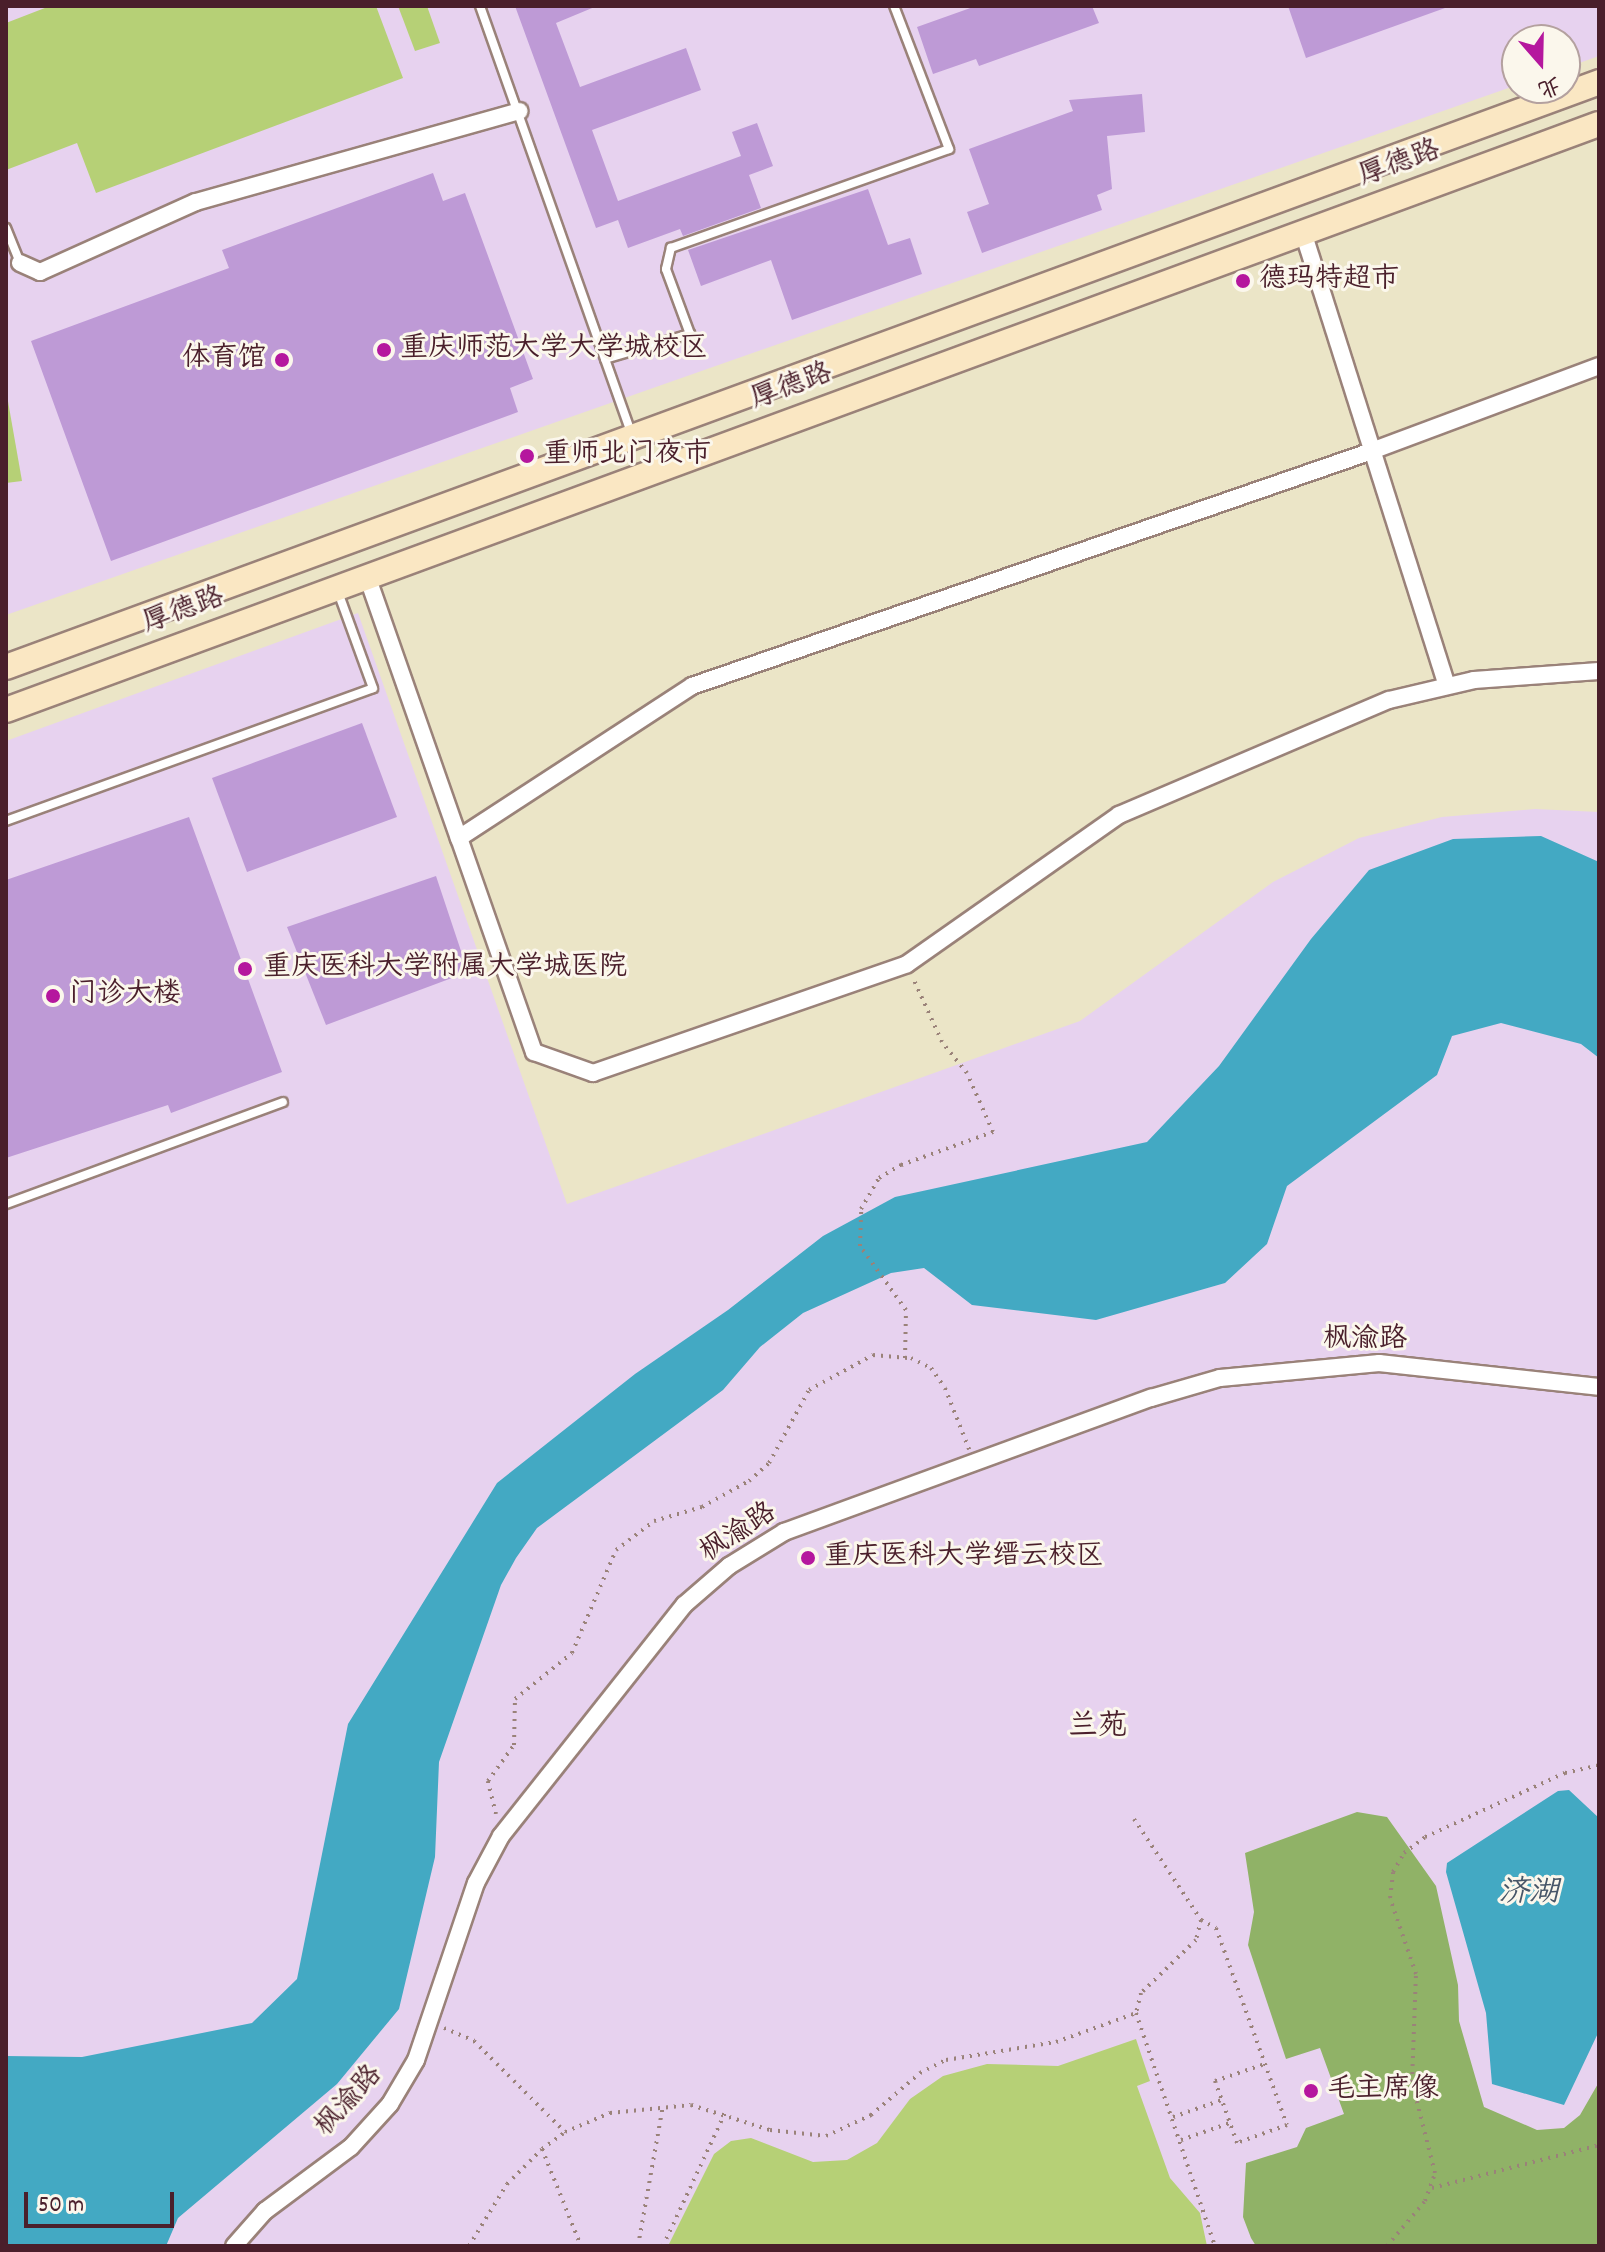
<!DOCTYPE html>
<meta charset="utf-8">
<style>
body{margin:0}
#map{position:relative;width:1605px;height:2252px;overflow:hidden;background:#ebe5c7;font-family:Dekko,"LXGW WenKai TC",sans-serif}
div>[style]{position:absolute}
.built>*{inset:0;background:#e7d2ef}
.green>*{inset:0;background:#b6d076}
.forest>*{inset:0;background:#90b267}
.water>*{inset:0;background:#43a9c3}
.building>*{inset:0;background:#be9ad6}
.path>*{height:4px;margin-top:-2px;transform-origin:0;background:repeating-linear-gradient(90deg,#9a8279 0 2px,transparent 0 8px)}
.roads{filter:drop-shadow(2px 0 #9a8279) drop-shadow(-2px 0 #9a8279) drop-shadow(0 2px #9a8279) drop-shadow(0 -2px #9a8279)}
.service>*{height:8px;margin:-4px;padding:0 4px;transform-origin:4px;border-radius:4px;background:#fff}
.minor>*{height:16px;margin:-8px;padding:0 8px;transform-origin:8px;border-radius:8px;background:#fff}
.secondary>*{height:24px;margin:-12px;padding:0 12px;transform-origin:12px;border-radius:12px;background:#fae7c3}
.dots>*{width:22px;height:22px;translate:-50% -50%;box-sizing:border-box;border:4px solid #fbf7ec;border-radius:50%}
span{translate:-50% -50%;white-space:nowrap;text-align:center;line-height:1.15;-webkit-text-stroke:6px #fbf7ec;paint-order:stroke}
.street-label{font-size:28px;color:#4a1f2b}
.poi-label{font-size:28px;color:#4a1f2b}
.left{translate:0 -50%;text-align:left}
.right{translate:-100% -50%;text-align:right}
.neighbourhood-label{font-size:30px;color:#4a1f2b}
.water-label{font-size:30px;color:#475668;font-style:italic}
.frame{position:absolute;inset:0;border:8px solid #4a1f2b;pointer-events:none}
.north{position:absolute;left:1501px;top:24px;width:80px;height:80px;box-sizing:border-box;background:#fbf7ec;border:2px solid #b4a19f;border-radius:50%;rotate:160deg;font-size:22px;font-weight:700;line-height:32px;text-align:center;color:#4a1f2b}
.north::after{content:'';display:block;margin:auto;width:28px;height:36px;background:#b5179e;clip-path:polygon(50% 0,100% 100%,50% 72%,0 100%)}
.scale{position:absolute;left:24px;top:2192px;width:150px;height:36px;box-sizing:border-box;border:4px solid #4a1f2b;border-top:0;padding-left:10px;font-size:24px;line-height:28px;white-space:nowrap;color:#4a1f2b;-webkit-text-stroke:6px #fbf7ec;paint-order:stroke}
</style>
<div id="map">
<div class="built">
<i style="clip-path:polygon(6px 6px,1599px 6px,1599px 56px,1565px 68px,1565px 40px,1517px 40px,1517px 85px,6px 615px)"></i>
<i style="clip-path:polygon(358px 613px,567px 1204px,1080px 1021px,1273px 882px,1359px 838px,1442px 817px,1535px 809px,1599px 812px,1599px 2246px,6px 2246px,6px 741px)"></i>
</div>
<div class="green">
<i style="clip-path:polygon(50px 6px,376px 6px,403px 78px,96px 193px,77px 143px,6px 170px,6px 23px)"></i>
<i style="clip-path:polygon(398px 6px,427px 6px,440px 43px,415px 51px)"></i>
<i style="clip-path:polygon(6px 390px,22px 481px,6px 483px)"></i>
<i style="clip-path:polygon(1136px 2039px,1150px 2081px,1137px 2086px,1170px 2178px,1200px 2213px,1207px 2246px,668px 2246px,714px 2154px,731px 2141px,751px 2138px,813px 2162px,847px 2160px,877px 2143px,910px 2099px,943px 2076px,987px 2064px,1058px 2066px)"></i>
</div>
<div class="forest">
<i style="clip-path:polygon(1357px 1812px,1387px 1817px,1436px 1886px,1458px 1985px,1459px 2021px,1484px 2107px,1537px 2130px,1564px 2128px,1580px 2115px,1599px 2082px,1599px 2246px,1256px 2246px,1251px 2238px,1243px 2217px,1246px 2163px,1297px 2147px,1306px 2128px,1344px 2114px,1320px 2048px,1286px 2059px,1248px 1945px,1254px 1912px,1245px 1853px)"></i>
</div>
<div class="water">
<i style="clip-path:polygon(1541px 836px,1599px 862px,1599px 1058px,1581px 1044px,1501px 1023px,1452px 1036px,1437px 1075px,1287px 1186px,1267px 1244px,1225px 1283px,1096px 1320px,972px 1305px,924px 1268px,891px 1273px,803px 1313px,760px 1347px,723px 1390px,537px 1528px,516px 1558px,501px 1585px,439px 1762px,435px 1857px,399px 2009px,337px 2084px,178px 2218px,166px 2246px,6px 2246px,6px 2056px,82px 2057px,252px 2023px,297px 1979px,348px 1724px,497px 1483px,635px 1374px,728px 1310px,823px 1236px,895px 1197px,1147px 1142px,1219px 1066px,1311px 939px,1369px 870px,1453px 839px)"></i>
<i style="clip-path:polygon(1569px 1790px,1599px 1818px,1599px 2031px,1564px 2105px,1492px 2084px,1486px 2013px,1446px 1872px,1447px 1863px,1558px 1791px)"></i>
</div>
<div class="building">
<i style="clip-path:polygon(515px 6px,597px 6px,556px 23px,580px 87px,686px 48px,701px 90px,592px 130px,618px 201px,741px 156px,732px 132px,757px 123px,773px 166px,749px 175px,761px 208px,683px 236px,680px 229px,628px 248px,618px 220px,596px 228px)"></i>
<i style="clip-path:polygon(976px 6px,1092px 6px,1099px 23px,979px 66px,976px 59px,933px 74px,917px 27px)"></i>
<i style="clip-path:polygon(1288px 6px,1444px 6px,1445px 8px,1306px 58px)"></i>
<i style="clip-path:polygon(1142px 94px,1145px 132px,1107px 136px,1112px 189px,1097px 195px,1102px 210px,982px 253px,967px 212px,989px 204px,969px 149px,1073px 111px,1069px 100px)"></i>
<i style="clip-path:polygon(433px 173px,443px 201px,465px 193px,533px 379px,510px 388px,518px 412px,111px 561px,31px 341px,229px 268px,222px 250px)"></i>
<i style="clip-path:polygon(868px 189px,888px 245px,910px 238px,922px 274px,792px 320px,771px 260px,701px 286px,688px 250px)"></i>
<i style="clip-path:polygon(362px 723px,397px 817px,247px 872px,212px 778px)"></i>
<i style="clip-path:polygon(189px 817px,282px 1072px,171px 1113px,168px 1105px,6px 1158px,6px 880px)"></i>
<i style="clip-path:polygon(436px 876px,468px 972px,326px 1025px,287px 927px)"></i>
</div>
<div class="path">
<i style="left:905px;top:1358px;width:48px;rotate:-88.8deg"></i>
<i style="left:906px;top:1310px;width:79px;rotate:-125.7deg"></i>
<i style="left:860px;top:1246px;width:37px;rotate:-88deg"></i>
<i style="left:861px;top:1209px;width:36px;rotate:-60deg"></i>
<i style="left:879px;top:1178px;width:26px;rotate:-31deg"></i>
<i style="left:901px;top:1165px;width:98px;rotate:-19.7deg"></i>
<i style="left:993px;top:1132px;width:64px;rotate:-113.8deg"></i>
<i style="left:967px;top:1073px;width:40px;rotate:-129deg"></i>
<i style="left:942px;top:1042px;width:70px;rotate:-114.4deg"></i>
<i style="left:496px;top:1814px;width:34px;rotate:-104deg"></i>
<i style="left:488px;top:1781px;width:44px;rotate:-54.2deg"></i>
<i style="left:514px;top:1745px;width:46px;rotate:-88.8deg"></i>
<i style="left:515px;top:1699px;width:73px;rotate:-38.9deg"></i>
<i style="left:572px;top:1653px;width:112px;rotate:-66.9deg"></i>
<i style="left:616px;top:1550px;width:48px;rotate:-37.3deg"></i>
<i style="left:654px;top:1521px;width:50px;rotate:-16.3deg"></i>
<i style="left:702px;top:1507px;width:54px;rotate:-29deg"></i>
<i style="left:749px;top:1481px;width:27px;rotate:-42deg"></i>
<i style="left:769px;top:1463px;width:83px;rotate:-61.3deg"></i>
<i style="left:809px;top:1390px;width:73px;rotate:-28.7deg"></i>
<i style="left:873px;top:1355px;width:38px;rotate:5deg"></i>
<i style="left:911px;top:1358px;width:22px;rotate:27deg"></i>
<i style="left:931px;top:1368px;width:24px;rotate:55deg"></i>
<i style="left:945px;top:1388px;width:66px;rotate:68.5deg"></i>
<i style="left:1134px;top:1819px;width:121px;rotate:56.4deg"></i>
<i style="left:1201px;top:1920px;width:21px;rotate:104deg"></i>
<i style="left:1196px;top:1940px;width:76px;rotate:136.1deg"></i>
<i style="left:1141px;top:1993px;width:21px;rotate:104deg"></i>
<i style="left:1136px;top:2013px;width:246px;rotate:71.3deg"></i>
<i style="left:1201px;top:1920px;width:17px;rotate:28deg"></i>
<i style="left:1216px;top:1928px;width:209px;rotate:70.2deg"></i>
<i style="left:1287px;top:2125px;width:53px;rotate:160.2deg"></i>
<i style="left:1237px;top:2143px;width:66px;rotate:-109.5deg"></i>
<i style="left:1215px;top:2081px;width:53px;rotate:-18.8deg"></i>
<i style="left:444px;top:2028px;width:33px;rotate:23deg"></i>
<i style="left:474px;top:2041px;width:129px;rotate:45deg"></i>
<i style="left:1173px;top:2117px;width:52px;rotate:-19.1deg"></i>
<i style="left:1181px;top:2140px;width:52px;rotate:-19.1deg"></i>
<i style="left:542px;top:2149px;width:105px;rotate:68.1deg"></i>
<i style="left:1432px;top:2188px;width:172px;rotate:-14.4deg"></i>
<i style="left:469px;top:2246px;width:73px;rotate:-58.5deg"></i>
<i style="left:507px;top:2184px;width:49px;rotate:-45deg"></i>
<i style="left:542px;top:2149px;width:29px;rotate:-36deg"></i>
<i style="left:565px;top:2132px;width:49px;rotate:-22.9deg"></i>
<i style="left:610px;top:2113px;width:81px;rotate:-5.6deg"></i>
<i style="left:691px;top:2105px;width:83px;rotate:17.6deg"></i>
<i style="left:770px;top:2130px;width:56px;rotate:6.1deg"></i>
<i style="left:826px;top:2136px;width:50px;rotate:-25deg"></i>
<i style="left:871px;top:2115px;width:65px;rotate:-40.6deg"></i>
<i style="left:920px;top:2073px;width:29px;rotate:-27deg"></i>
<i style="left:946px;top:2060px;width:111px;rotate:-9.3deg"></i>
<i style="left:1056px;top:2042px;width:85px;rotate:-19.9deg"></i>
<i style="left:638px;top:2246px;width:143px;rotate:-79.9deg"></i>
<i style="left:663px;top:2246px;width:147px;rotate:-65deg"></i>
<i style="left:1387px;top:2246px;width:59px;rotate:-49.8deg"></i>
<i style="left:1425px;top:2201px;width:30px;rotate:-70deg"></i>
<i style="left:1435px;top:2173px;width:94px;rotate:-104.2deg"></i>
<i style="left:1412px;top:2082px;width:108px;rotate:-87.9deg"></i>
<i style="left:1416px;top:1974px;width:80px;rotate:-108.9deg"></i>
<i style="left:1390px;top:1898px;width:26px;rotate:-83deg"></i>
<i style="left:1393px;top:1872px;width:22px;rotate:-60deg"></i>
<i style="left:1404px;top:1853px;width:26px;rotate:-37deg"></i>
<i style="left:1425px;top:1837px;width:154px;rotate:-24.6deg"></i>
<i style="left:1565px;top:1773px;width:35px;rotate:-13deg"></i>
</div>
<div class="roads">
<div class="service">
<i style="left:480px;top:6px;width:455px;rotate:70.5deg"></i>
<i style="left:6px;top:228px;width:38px;rotate:68deg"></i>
<i style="left:605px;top:359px;width:89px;rotate:-16.4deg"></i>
<i style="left:690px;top:334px;width:69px;rotate:-110.3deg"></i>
<i style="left:666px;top:269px;width:22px;rotate:-77deg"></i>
<i style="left:671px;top:248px;width:295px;rotate:-19.6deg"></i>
<i style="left:949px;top:149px;width:153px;rotate:-111deg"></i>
<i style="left:6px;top:821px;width:390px;rotate:-19.9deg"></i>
<i style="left:373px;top:688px;width:105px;rotate:-110deg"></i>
<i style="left:6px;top:1204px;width:295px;rotate:-20.2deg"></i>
</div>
<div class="minor">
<i style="left:1303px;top:232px;width:476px;rotate:72.4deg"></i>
<i style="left:20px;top:263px;width:22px;rotate:24deg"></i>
<i style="left:40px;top:272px;width:171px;rotate:-24.2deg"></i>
<i style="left:196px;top:202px;width:336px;rotate:-15.7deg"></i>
<i style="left:1599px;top:366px;width:242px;rotate:159.5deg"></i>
<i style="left:1372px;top:451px;width:719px;rotate:160.94deg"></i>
<i style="left:692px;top:686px;width:278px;rotate:146.9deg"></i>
<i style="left:459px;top:838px;width:227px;rotate:70.7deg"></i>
<i style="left:534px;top:1052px;width:63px;rotate:19.6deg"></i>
<i style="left:593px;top:1073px;width:332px;rotate:-19.1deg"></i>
<i style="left:907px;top:964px;width:259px;rotate:-35.1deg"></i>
<i style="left:1119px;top:815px;width:293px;rotate:-23.1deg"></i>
<i style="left:1389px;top:700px;width:87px;rotate:-13.2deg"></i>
<i style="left:1474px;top:680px;width:125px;rotate:-4.1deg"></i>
<i style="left:367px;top:576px;width:278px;rotate:70.7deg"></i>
<i style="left:234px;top:2246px;width:47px;rotate:-48.5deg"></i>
<i style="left:265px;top:2211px;width:107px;rotate:-36.7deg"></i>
<i style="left:351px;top:2147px;width:58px;rotate:-47.8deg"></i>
<i style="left:390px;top:2104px;width:51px;rotate:-59.4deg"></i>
<i style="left:416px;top:2060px;width:187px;rotate:-71.3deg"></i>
<i style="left:476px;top:1883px;width:53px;rotate:-62deg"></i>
<i style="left:501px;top:1836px;width:295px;rotate:-51.6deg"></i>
<i style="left:684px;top:1605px;width:60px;rotate:-40.9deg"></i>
<i style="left:729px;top:1566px;width:65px;rotate:-31.7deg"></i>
<i style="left:784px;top:1532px;width:391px;rotate:-20.1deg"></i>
<i style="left:1151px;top:1398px;width:72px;rotate:-16.2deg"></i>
<i style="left:1220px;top:1378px;width:160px;rotate:-5.4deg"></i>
<i style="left:1379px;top:1363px;width:221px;rotate:6.2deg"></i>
</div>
<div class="secondary">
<i style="left:6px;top:667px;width:1697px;rotate:-20.16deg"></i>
<i style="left:6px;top:710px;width:1697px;rotate:-20.2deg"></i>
</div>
</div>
<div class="dots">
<i style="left:1243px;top:281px;background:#b5179e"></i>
<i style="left:384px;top:350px;background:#b5179e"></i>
<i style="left:282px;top:360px;background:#b5179e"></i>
<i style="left:527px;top:456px;background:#b5179e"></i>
<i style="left:245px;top:969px;background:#b5179e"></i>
<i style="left:53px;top:996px;background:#b5179e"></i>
<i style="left:808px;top:1558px;background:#b5179e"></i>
<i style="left:1311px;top:2091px;background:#b5179e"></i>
</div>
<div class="street-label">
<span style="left:1400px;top:165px;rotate:-20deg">厚德路</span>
<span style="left:792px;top:388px;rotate:-20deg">厚德路</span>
<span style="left:184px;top:612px;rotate:-20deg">厚德路</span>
<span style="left:1365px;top:1341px">枫渝路</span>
<span style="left:739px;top:1534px;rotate:-33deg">枫渝路</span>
<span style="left:350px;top:2102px;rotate:-48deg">枫渝路</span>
</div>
<div class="poi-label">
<span class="left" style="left:1259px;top:281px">德玛特超市</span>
<span class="left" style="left:400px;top:350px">重庆师范大学大学城校区</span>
<span class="right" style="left:266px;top:360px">体育馆</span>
<span class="left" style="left:543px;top:456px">重师北门夜市</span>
<span class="left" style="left:263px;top:969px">重庆医科大学附属大学城医院</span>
<span class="left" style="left:69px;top:996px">门诊大楼</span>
<span class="left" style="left:824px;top:1558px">重庆医科大学缙云校区</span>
<span class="left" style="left:1327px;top:2091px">毛主席像</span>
</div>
<div class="neighbourhood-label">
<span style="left:1098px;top:1729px">兰苑</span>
</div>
<div class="water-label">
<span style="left:1529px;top:1895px">济湖</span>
</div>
<div class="frame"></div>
<div class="north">北</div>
<div class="scale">50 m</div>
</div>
